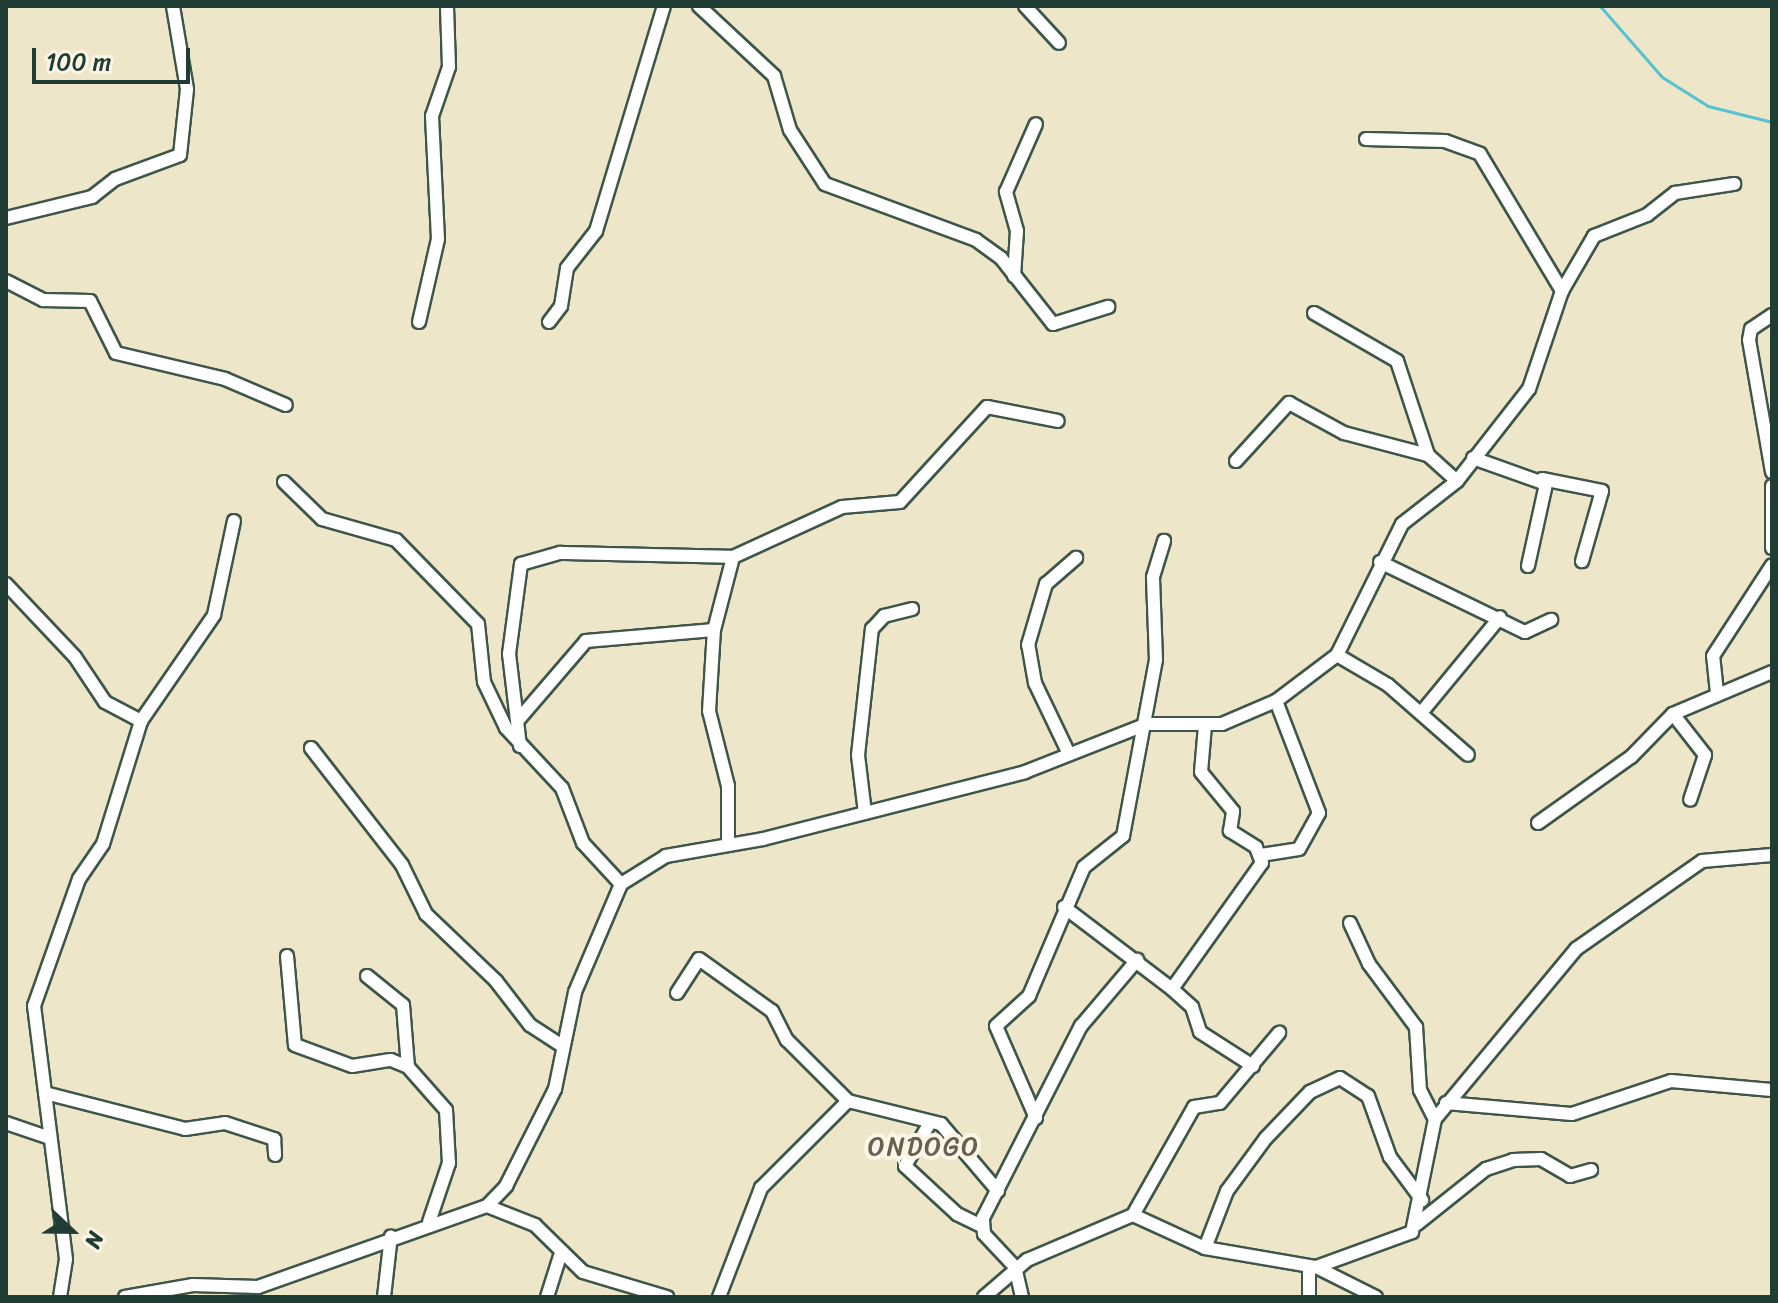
<!DOCTYPE html>
<style>
body{margin:0}
#map{position:relative;width:1778px;height:1303px;overflow:hidden;background:#ede6c8;font-family:Sriracha,sans-serif}
div>[style]{position:absolute}
.stream>*{height:3px;margin:-1.5px;padding:0 1.5px;transform-origin:1.5px;border-radius:1.5px;background:#56c1d1}
.roads{filter:drop-shadow(2px 0 #3e564a) drop-shadow(-2px 0 #3e564a) drop-shadow(0 2px #3e564a) drop-shadow(0 -2px #3e564a)}
.street>*{height:12px;margin:-6px;padding:0 6px;transform-origin:6px;border-radius:6px;background:#fff}
span{translate:-50% -50%;white-space:nowrap;text-align:center;line-height:1.15;-webkit-text-stroke:8px #fcf5e5;paint-order:stroke}
.quarter-label{font-size:26px;color:#666052;letter-spacing:2px}
.frame{position:absolute;inset:0;border:8px solid #1f3d34;pointer-events:none}
.north{position:absolute;left:32px;top:1191px;width:80px;height:80px;-webkit-text-stroke:6px #fcf5e5;paint-order:stroke;rotate:112deg;font-size:22px;font-weight:700;line-height:32px;text-align:center;color:#1f3d34}
.north::after{content:'';display:block;margin:auto;width:28px;height:36px;background:#1f3d34;clip-path:polygon(50% 0,100% 100%,50% 72%,0 100%)}
.scale{position:absolute;left:32px;top:48px;width:158px;height:36px;box-sizing:border-box;border:4px solid #1f3d34;border-top:0;padding-left:10px;font-size:24px;line-height:28px;white-space:nowrap;color:#1f3d34;-webkit-text-stroke:6px #fcf5e5;paint-order:stroke}
</style>
<div id="map">
<div class="stream">
<i style="left:1600px;top:6px;width:94px;rotate:48.9deg"></i>
<i style="left:1662px;top:77px;width:54px;rotate:32.2deg"></i>
<i style="left:1708px;top:106px;width:66px;rotate:14deg"></i>
</div>
<div class="roads">
<div class="street">
<i style="left:699px;top:6px;width:103px;rotate:43deg"></i>
<i style="left:774px;top:76px;width:56px;rotate:73.5deg"></i>
<i style="left:790px;top:130px;width:64px;rotate:57.1deg"></i>
<i style="left:825px;top:184px;width:161px;rotate:20.3deg"></i>
<i style="left:976px;top:240px;width:31px;rotate:36deg"></i>
<i style="left:1001px;top:258px;width:84px;rotate:51.8deg"></i>
<i style="left:1053px;top:324px;width:58px;rotate:-17.2deg"></i>
<i style="left:1025px;top:6px;width:50px;rotate:47.4deg"></i>
<i style="left:1366px;top:139px;width:79px;rotate:1.5deg"></i>
<i style="left:1445px;top:141px;width:37px;rotate:20deg"></i>
<i style="left:1480px;top:154px;width:160px;rotate:59.1deg"></i>
<i style="left:6px;top:218px;width:89px;rotate:-13.7deg"></i>
<i style="left:92px;top:197px;width:29px;rotate:-38deg"></i>
<i style="left:115px;top:179px;width:69px;rotate:-20.3deg"></i>
<i style="left:180px;top:155px;width:66px;rotate:-83.9deg"></i>
<i style="left:187px;top:89px;width:84px;rotate:-99.6deg"></i>
<i style="left:1014px;top:276px;width:45px;rotate:-86.2deg"></i>
<i style="left:1017px;top:231px;width:41px;rotate:-105.8deg"></i>
<i style="left:1006px;top:192px;width:74px;rotate:-66.2deg"></i>
<i style="left:6px;top:281px;width:42px;rotate:27.2deg"></i>
<i style="left:43px;top:300px;width:47px;rotate:1.2deg"></i>
<i style="left:90px;top:301px;width:58px;rotate:63.4deg"></i>
<i style="left:116px;top:353px;width:112px;rotate:13.4deg"></i>
<i style="left:225px;top:379px;width:66px;rotate:23.1deg"></i>
<i style="left:1314px;top:313px;width:96px;rotate:30deg"></i>
<i style="left:1397px;top:361px;width:99px;rotate:71.7deg"></i>
<i style="left:1772px;top:315px;width:25px;rotate:146deg"></i>
<i style="left:1751px;top:329px;width:11px;rotate:100deg"></i>
<i style="left:1749px;top:340px;width:134px;rotate:80.1deg"></i>
<i style="left:419px;top:322px;width:85px;rotate:-77.1deg"></i>
<i style="left:438px;top:239px;width:123px;rotate:-92.8deg"></i>
<i style="left:432px;top:116px;width:52px;rotate:-70.9deg"></i>
<i style="left:449px;top:67px;width:61px;rotate:-91.9deg"></i>
<i style="left:549px;top:322px;width:20px;rotate:-53deg"></i>
<i style="left:561px;top:306px;width:38px;rotate:-81deg"></i>
<i style="left:567px;top:268px;width:47px;rotate:-51.9deg"></i>
<i style="left:596px;top:231px;width:235px;rotate:-73.2deg"></i>
<i style="left:1473px;top:458px;width:77px;rotate:19.6deg"></i>
<i style="left:1546px;top:484px;width:84px;rotate:102.4deg"></i>
<i style="left:1236px;top:461px;width:79px;rotate:-47.6deg"></i>
<i style="left:1289px;top:403px;width:63px;rotate:28.6deg"></i>
<i style="left:1344px;top:433px;width:87px;rotate:14.7deg"></i>
<i style="left:1428px;top:455px;width:39px;rotate:42deg"></i>
<i style="left:1542px;top:479px;width:61px;rotate:11.3deg"></i>
<i style="left:1602px;top:491px;width:73px;rotate:105.9deg"></i>
<i style="left:284px;top:482px;width:53px;rotate:44.2deg"></i>
<i style="left:322px;top:519px;width:77px;rotate:15.8deg"></i>
<i style="left:396px;top:540px;width:117px;rotate:45.7deg"></i>
<i style="left:478px;top:624px;width:58px;rotate:84.1deg"></i>
<i style="left:484px;top:682px;width:51px;rotate:64.4deg"></i>
<i style="left:506px;top:728px;width:82px;rotate:47deg"></i>
<i style="left:562px;top:788px;width:59px;rotate:69.1deg"></i>
<i style="left:583px;top:843px;width:56px;rotate:47.2deg"></i>
<i style="left:1772px;top:486px;width:62px;rotate:90deg"></i>
<i style="left:1380px;top:562px;width:161px;rotate:25.8deg"></i>
<i style="left:1525px;top:632px;width:29px;rotate:-25deg"></i>
<i style="left:6px;top:584px;width:100px;rotate:46.6deg"></i>
<i style="left:75px;top:657px;width:54px;rotate:56.3deg"></i>
<i style="left:105px;top:702px;width:41px;rotate:27.8deg"></i>
<i style="left:1337px;top:655px;width:59px;rotate:30.5deg"></i>
<i style="left:1388px;top:685px;width:106px;rotate:41.2deg"></i>
<i style="left:1717px;top:693px;width:37px;rotate:-96deg"></i>
<i style="left:1713px;top:656px;width:108px;rotate:-57deg"></i>
<i style="left:1421px;top:713px;width:124px;rotate:-50.5deg"></i>
<i style="left:1673px;top:714px;width:52px;rotate:52deg"></i>
<i style="left:1705px;top:755px;width:47px;rotate:108.4deg"></i>
<i style="left:519px;top:719px;width:103px;rotate:-49.3deg"></i>
<i style="left:586px;top:641px;width:128px;rotate:-4.9deg"></i>
<i style="left:520px;top:746px;width:93px;rotate:-96.8deg"></i>
<i style="left:509px;top:654px;width:91px;rotate:-82.4deg"></i>
<i style="left:521px;top:564px;width:41px;rotate:-15.8deg"></i>
<i style="left:560px;top:553px;width:173px;rotate:1.3deg"></i>
<i style="left:311px;top:748px;width:148px;rotate:52.1deg"></i>
<i style="left:402px;top:865px;width:55px;rotate:63.9deg"></i>
<i style="left:426px;top:914px;width:97px;rotate:43.7deg"></i>
<i style="left:496px;top:981px;width:56px;rotate:52.3deg"></i>
<i style="left:530px;top:1025px;width:38px;rotate:33deg"></i>
<i style="left:1069px;top:754px;width:79px;rotate:-115.6deg"></i>
<i style="left:1035px;top:683px;width:39px;rotate:-100deg"></i>
<i style="left:1028px;top:645px;width:64px;rotate:-73.6deg"></i>
<i style="left:1046px;top:584px;width:40px;rotate:-41deg"></i>
<i style="left:865px;top:813px;width:58px;rotate:-96.9deg"></i>
<i style="left:858px;top:755px;width:127px;rotate:-83.7deg"></i>
<i style="left:872px;top:629px;width:18px;rotate:-47deg"></i>
<i style="left:884px;top:616px;width:29px;rotate:-14deg"></i>
<i style="left:1538px;top:823px;width:114px;rotate:-35.4deg"></i>
<i style="left:1631px;top:757px;width:60px;rotate:-45.7deg"></i>
<i style="left:1673px;top:714px;width:108px;rotate:-23deg"></i>
<i style="left:728px;top:845px;width:59px;rotate:-90deg"></i>
<i style="left:728px;top:786px;width:77px;rotate:-104.2deg"></i>
<i style="left:709px;top:711px;width:81px;rotate:-86.5deg"></i>
<i style="left:714px;top:630px;width:75px;rotate:-75.4deg"></i>
<i style="left:733px;top:557px;width:120px;rotate:-24.6deg"></i>
<i style="left:842px;top:507px;width:58px;rotate:-4.9deg"></i>
<i style="left:900px;top:502px;width:129px;rotate:-47.5deg"></i>
<i style="left:987px;top:407px;width:72px;rotate:11.2deg"></i>
<i style="left:1261px;top:855px;width:38px;rotate:-9deg"></i>
<i style="left:1299px;top:849px;width:41px;rotate:-60.9deg"></i>
<i style="left:1319px;top:813px;width:120px;rotate:-111deg"></i>
<i style="left:1064px;top:907px;width:136px;rotate:37.2deg"></i>
<i style="left:1172px;top:989px;width:27px;rotate:42deg"></i>
<i style="left:1192px;top:1007px;width:26px;rotate:72deg"></i>
<i style="left:1200px;top:1032px;width:63px;rotate:32.7deg"></i>
<i style="left:1350px;top:923px;width:45px;rotate:65.1deg"></i>
<i style="left:1369px;top:964px;width:79px;rotate:53.3deg"></i>
<i style="left:1416px;top:1027px;width:63px;rotate:86.4deg"></i>
<i style="left:1420px;top:1090px;width:33px;rotate:63deg"></i>
<i style="left:287px;top:956px;width:89px;rotate:84.9deg"></i>
<i style="left:295px;top:1045px;width:61px;rotate:20.2deg"></i>
<i style="left:352px;top:1066px;width:39px;rotate:-9deg"></i>
<i style="left:391px;top:1060px;width:18px;rotate:22deg"></i>
<i style="left:408px;top:1067px;width:57px;rotate:48.5deg"></i>
<i style="left:446px;top:1110px;width:53px;rotate:86.8deg"></i>
<i style="left:449px;top:1163px;width:62px;rotate:108.7deg"></i>
<i style="left:367px;top:976px;width:46px;rotate:38.9deg"></i>
<i style="left:403px;top:1005px;width:62px;rotate:85.4deg"></i>
<i style="left:1172px;top:989px;width:155px;rotate:-54.5deg"></i>
<i style="left:1262px;top:863px;width:17px;rotate:-111deg"></i>
<i style="left:1256px;top:847px;width:31px;rotate:-148deg"></i>
<i style="left:1230px;top:831px;width:20px;rotate:-81deg"></i>
<i style="left:1233px;top:811px;width:50px;rotate:-129.4deg"></i>
<i style="left:1201px;top:772px;width:47px;rotate:-85.1deg"></i>
<i style="left:677px;top:993px;width:40px;rotate:-57.1deg"></i>
<i style="left:699px;top:959px;width:90px;rotate:35.5deg"></i>
<i style="left:772px;top:1011px;width:33px;rotate:63deg"></i>
<i style="left:787px;top:1040px;width:86px;rotate:45deg"></i>
<i style="left:848px;top:1101px;width:96px;rotate:13.9deg"></i>
<i style="left:941px;top:1124px;width:88px;rotate:49.6deg"></i>
<i style="left:45px;top:1093px;width:145px;rotate:14.4deg"></i>
<i style="left:185px;top:1129px;width:40px;rotate:-8.5deg"></i>
<i style="left:225px;top:1123px;width:52px;rotate:18.1deg"></i>
<i style="left:274px;top:1139px;width:16px;rotate:86deg"></i>
<i style="left:1446px;top:1103px;width:126px;rotate:5deg"></i>
<i style="left:1572px;top:1114px;width:104px;rotate:-18.4deg"></i>
<i style="left:1671px;top:1081px;width:101px;rotate:5.1deg"></i>
<i style="left:1036px;top:1118px;width:100px;rotate:-113.5deg"></i>
<i style="left:996px;top:1026px;width:45px;rotate:-42.3deg"></i>
<i style="left:1029px;top:996px;width:140px;rotate:-66.9deg"></i>
<i style="left:1084px;top:867px;width:50px;rotate:-38.5deg"></i>
<i style="left:1123px;top:836px;width:179px;rotate:-79.4deg"></i>
<i style="left:1156px;top:660px;width:83px;rotate:-92.1deg"></i>
<i style="left:1153px;top:577px;width:38px;rotate:-73deg"></i>
<i style="left:6px;top:1123px;width:46px;rotate:18.8deg"></i>
<i style="left:928px;top:1126px;width:46px;rotate:119.9deg"></i>
<i style="left:905px;top:1166px;width:71px;rotate:42.7deg"></i>
<i style="left:957px;top:1214px;width:28px;rotate:26deg"></i>
<i style="left:487px;top:1206px;width:28px;rotate:-46deg"></i>
<i style="left:506px;top:1186px;width:109px;rotate:-63.2deg"></i>
<i style="left:555px;top:1089px;width:99px;rotate:-78.3deg"></i>
<i style="left:575px;top:992px;width:117px;rotate:-66.9deg"></i>
<i style="left:621px;top:884px;width:53px;rotate:-31.9deg"></i>
<i style="left:666px;top:856px;width:98px;rotate:-9.9deg"></i>
<i style="left:763px;top:839px;width:270px;rotate:-14.3deg"></i>
<i style="left:1025px;top:772px;width:131px;rotate:-21.5deg"></i>
<i style="left:1147px;top:724px;width:75px"></i>
<i style="left:1222px;top:724px;width:59px;rotate:-23.1deg"></i>
<i style="left:1276px;top:701px;width:76px;rotate:-37deg"></i>
<i style="left:1337px;top:655px;width:146px;rotate:-63.6deg"></i>
<i style="left:1402px;top:524px;width:70px;rotate:-38deg"></i>
<i style="left:1457px;top:481px;width:117px;rotate:-52deg"></i>
<i style="left:1529px;top:389px;width:103px;rotate:-71.4deg"></i>
<i style="left:1562px;top:291px;width:64px;rotate:-59.8deg"></i>
<i style="left:1594px;top:236px;width:57px;rotate:-21.6deg"></i>
<i style="left:1647px;top:215px;width:36px;rotate:-38deg"></i>
<i style="left:1675px;top:193px;width:60px;rotate:-8.7deg"></i>
<i style="left:1133px;top:1215px;width:124px;rotate:-60.5deg"></i>
<i style="left:1194px;top:1107px;width:26px;rotate:-9deg"></i>
<i style="left:1220px;top:1103px;width:92px;rotate:-49.9deg"></i>
<i style="left:1417px;top:1224px;width:88px;rotate:-38.6deg"></i>
<i style="left:1486px;top:1169px;width:28px;rotate:-18deg"></i>
<i style="left:1513px;top:1160px;width:28px;rotate:-2deg"></i>
<i style="left:1541px;top:1159px;width:34px;rotate:30deg"></i>
<i style="left:1570px;top:1176px;width:22px;rotate:-16deg"></i>
<i style="left:1205px;top:1248px;width:61px;rotate:-68.9deg"></i>
<i style="left:1227px;top:1191px;width:66px;rotate:-53.7deg"></i>
<i style="left:1266px;top:1138px;width:64px;rotate:-46.3deg"></i>
<i style="left:1310px;top:1092px;width:33px;rotate:-25deg"></i>
<i style="left:1340px;top:1078px;width:33px;rotate:33deg"></i>
<i style="left:1368px;top:1096px;width:65px;rotate:70.2deg"></i>
<i style="left:1390px;top:1157px;width:54px;rotate:53.3deg"></i>
<i style="left:1316px;top:1267px;width:102px;rotate:-20deg"></i>
<i style="left:1412px;top:1232px;width:115px;rotate:-78.5deg"></i>
<i style="left:1435px;top:1119px;width:221px;rotate:-50.3deg"></i>
<i style="left:1576px;top:949px;width:154px;rotate:-34.9deg"></i>
<i style="left:1702px;top:861px;width:70px;rotate:-4.9deg"></i>
<i style="left:60px;top:1297px;width:38px;rotate:-81deg"></i>
<i style="left:66px;top:1259px;width:255px;rotate:-97.2deg"></i>
<i style="left:34px;top:1006px;width:135px;rotate:-70.5deg"></i>
<i style="left:79px;top:879px;width:42px;rotate:-55.6deg"></i>
<i style="left:103px;top:844px;width:129px;rotate:-72.8deg"></i>
<i style="left:141px;top:721px;width:129px;rotate:-55.4deg"></i>
<i style="left:214px;top:615px;width:96px;rotate:-78deg"></i>
<i style="left:125px;top:1297px;width:69px;rotate:-10deg"></i>
<i style="left:193px;top:1285px;width:65px;rotate:1.8deg"></i>
<i style="left:258px;top:1287px;width:243px;rotate:-19.5deg"></i>
<i style="left:487px;top:1206px;width:52px;rotate:21.6deg"></i>
<i style="left:535px;top:1225px;width:67px;rotate:44.4deg"></i>
<i style="left:583px;top:1272px;width:88px;rotate:16.6deg"></i>
<i style="left:384px;top:1297px;width:61px;rotate:-83.5deg"></i>
<i style="left:547px;top:1297px;width:43px;rotate:-72.4deg"></i>
<i style="left:719px;top:1297px;width:117px;rotate:-68.9deg"></i>
<i style="left:761px;top:1188px;width:123px;rotate:-45deg"></i>
<i style="left:984px;top:1297px;width:57px;rotate:-40.7deg"></i>
<i style="left:1027px;top:1260px;width:115px;rotate:-23deg"></i>
<i style="left:1133px;top:1215px;width:79px;rotate:24.6deg"></i>
<i style="left:1205px;top:1248px;width:113px;rotate:9.7deg"></i>
<i style="left:1316px;top:1267px;width:67px;rotate:26.6deg"></i>
<i style="left:1022px;top:1297px;width:31px;rotate:-103deg"></i>
<i style="left:1015px;top:1267px;width:45px;rotate:-133.2deg"></i>
<i style="left:984px;top:1234px;width:16px;rotate:-94deg"></i>
<i style="left:983px;top:1218px;width:216px;rotate:-63deg"></i>
<i style="left:1081px;top:1026px;width:87px;rotate:-49.7deg"></i>
<i style="left:1309px;top:1297px;width:31px;rotate:-90deg"></i>
</div>
</div>
<div class="quarter-label">
<span style="left:924px;top:1147px">ONDOGO</span>
</div>
<div class="frame"></div>
<div class="north">N</div>
<div class="scale">100 m</div>
</div>
